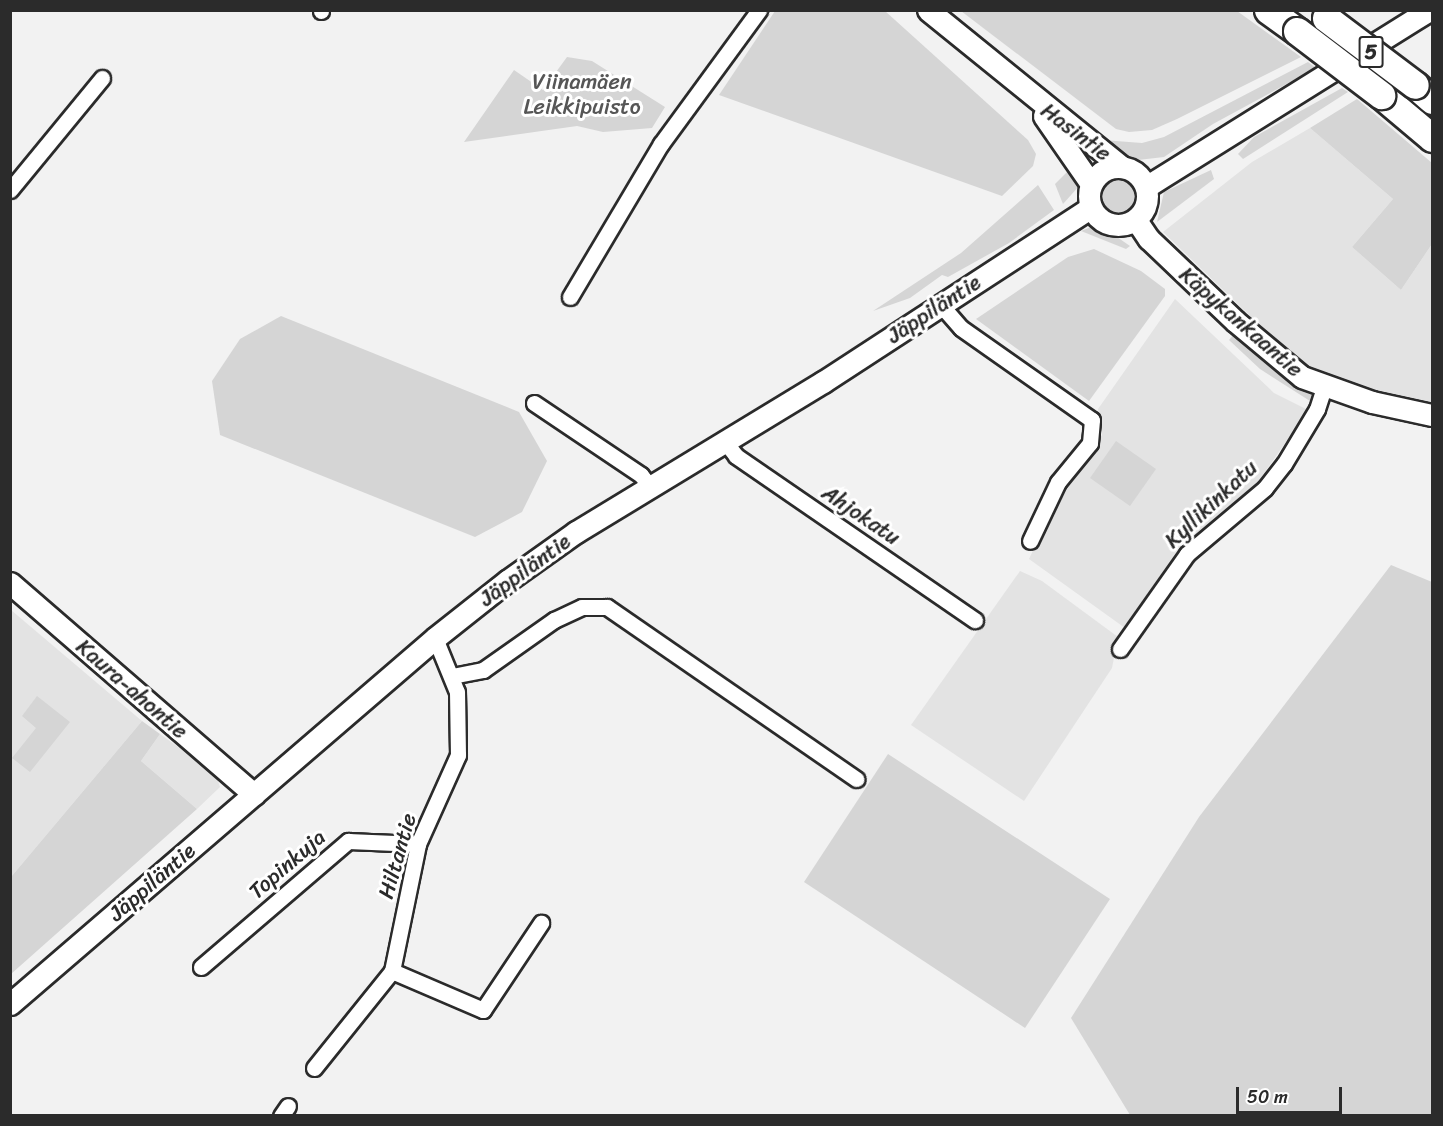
<!DOCTYPE html>
<meta charset="utf-8">
<style>
body{margin:0}
#map{position:relative;width:1443px;height:1126px;overflow:hidden;background:#f2f2f2;font-family:Sriracha,sans-serif}
div>[style]{position:absolute}
.built>*{inset:0;background:#e3e3e3}
.green>*{inset:0;background:#d5d5d5}
.round{border-radius:50%}
.roads{filter:drop-shadow(2px 0 #2b2b2b) drop-shadow(-2px 0 #2b2b2b) drop-shadow(0 2px #2b2b2b) drop-shadow(0 -2px #2b2b2b)}
.street>*{height:15px;margin:-7.5px;padding:0 7.5px;transform-origin:7.5px;border-radius:7.5px;background:#fff}
.secondary>*{height:21px;margin:-10.5px;padding:0 10.5px;transform-origin:10.5px;border-radius:10.5px;background:#fff}
.secondary>.ring{margin:-10.5px;padding:0;box-sizing:content-box;background:none;border:21px solid #fff;border-radius:50%}
.highway>*{height:27px;margin:-13.5px;padding:0 13.5px;transform-origin:13.5px;border-radius:13.5px;background:#fff}
.bridges{filter:drop-shadow(2px 0 #2b2b2b) drop-shadow(-2px 0 #2b2b2b) drop-shadow(0 2px #2b2b2b) drop-shadow(0 -2px #2b2b2b)}
.highway-bridge>*{height:27px;margin:-13.5px;padding:0 13.5px;transform-origin:13.5px;border-radius:13.5px;background:#fff}
span{translate:-50% -50%;white-space:nowrap;text-align:center;line-height:1.15;-webkit-text-stroke:6px #fff;paint-order:stroke}
.shield-label span{padding:2px 4px;background:#fff;border:2px solid;border-radius:4px;-webkit-text-stroke-width:0}
.shield-label{font-size:21px;color:#2b2b2b;font-weight:700}
.park-label{font-size:22px;color:#565656}
.street-label{font-size:22px;color:#2b2b2b}
.frame{position:absolute;inset:0;border:12px solid #2b2b2b;pointer-events:none}
.scale{position:absolute;left:1236px;top:1087px;width:106px;height:27px;box-sizing:border-box;border:3px solid #2b2b2b;border-top:0;padding-left:8px;font-size:18px;line-height:21px;white-space:nowrap;color:#2b2b2b;-webkit-text-stroke:4px #fff;paint-order:stroke}
</style>
<div id="map">
<div class="built">
<i style="clip-path:polygon(1310px 128px,1393px 199px,1352px 247px,1401px 290px,1432px 244px,1432px 406px,1364px 391px,1321px 376px,1298px 362px,1163px 232px,1252px 162px)"></i>
<i style="clip-path:polygon(1175px 299px,1274px 393px,1308px 410px,1258px 482px,1176px 552px,1125px 628px,1029px 559px,1061px 491px,1102px 435px,1098px 409px)"></i>
<i style="clip-path:polygon(1020px 571px,1042px 581px,1118px 637px,1112px 668px,1024px 801px,911px 725px)"></i>
<i style="clip-path:polygon(11px 610px,142px 721px,11px 877px)"></i>
<i style="clip-path:polygon(160px 734px,212px 771px,218px 781px,220px 787px,197px 809px,141px 761px)"></i>
</div>
<div class="green">
<i style="clip-path:polygon(775px 11px,885px 11px,1028px 140px,1036px 154px,1033px 166px,1002px 196px,719px 95px)"></i>
<i style="clip-path:polygon(961px 11px,1237px 11px,1301px 57px,1177px 119px,1152px 130px,1129px 132px,1116px 129px)"></i>
<i style="clip-path:polygon(567px 57px,592px 61px,665px 107px,652px 128px,603px 132px,577px 126px,464px 142px,514px 70px,543px 90px)"></i>
<i style="clip-path:polygon(1308px 62px,1316px 68px,1213px 124px,1164px 157px,1138px 160px,1120px 154px,1103px 140px,1142px 143px,1164px 137px)"></i>
<i style="clip-path:polygon(1342px 88px,1348px 92px,1243px 159px,1238px 154px,1254px 137px)"></i>
<i style="clip-path:polygon(1357px 99px,1432px 163px,1432px 244px,1401px 290px,1352px 247px,1393px 199px,1310px 128px)"></i>
<i style="clip-path:polygon(1074px 165px,1080px 185px,1063px 204px,1055px 184px)"></i>
<i style="clip-path:polygon(1211px 170px,1214px 179px,1157px 222px,1164px 192px)"></i>
<i class="round" style="left:1099px;top:174px;width:40px;height:40px"></i>
<i style="clip-path:polygon(1038px 185px,1054px 210px,1009px 243px,948px 277px,942px 275px,910px 298px,873px 311px,961px 253px)"></i>
<i style="clip-path:polygon(1091px 227px,1104px 228px,1130px 246px,1126px 249px,1081px 231px)"></i>
<i style="clip-path:polygon(1094px 249px,1141px 271px,1165px 289px,1165px 296px,1089px 401px,976px 319px,1068px 257px)"></i>
<i style="clip-path:polygon(281px 316px,519px 412px,547px 461px,522px 512px,475px 537px,220px 435px,212px 381px,240px 339px)"></i>
<i style="clip-path:polygon(1235px 333px,1308px 388px,1314px 396px,1310px 401px,1260px 369px,1229px 340px)"></i>
<i style="clip-path:polygon(1116px 441px,1156px 469px,1130px 506px,1090px 478px)"></i>
<i style="clip-path:polygon(1391px 565px,1432px 582px,1432px 1115px,1130px 1115px,1071px 1018px,1199px 817px)"></i>
<i style="clip-path:polygon(37px 696px,70px 722px,30px 772px,12px 758px,36px 728px,22px 716px)"></i>
<i style="clip-path:polygon(142px 721px,160px 734px,141px 761px,197px 809px,11px 974px,11px 877px)"></i>
<i style="clip-path:polygon(888px 754px,1110px 899px,1025px 1028px,804px 882px)"></i>
</div>
<div class="roads">
<div class="street">
<i style="left:321px;top:11px;width:1px;rotate:-90deg"></i>
<i style="left:10px;top:190px;width:145px;rotate:-50.6deg"></i>
<i style="left:570px;top:297px;width:178px;rotate:-59.3deg"></i>
<i style="left:661px;top:144px;width:166px;rotate:-53.8deg"></i>
<i style="left:941px;top:305px;width:30px;rotate:49deg"></i>
<i style="left:961px;top:328px;width:160px;rotate:35.1deg"></i>
<i style="left:1092px;top:420px;width:23px;rotate:95deg"></i>
<i style="left:1090px;top:443px;width:50px;rotate:129.4deg"></i>
<i style="left:1058px;top:482px;width:65px;rotate:115.4deg"></i>
<i style="left:534px;top:403px;width:129px;rotate:33.9deg"></i>
<i style="left:641px;top:475px;width:16px;rotate:52deg"></i>
<i style="left:726px;top:443px;width:16px;rotate:52deg"></i>
<i style="left:736px;top:456px;width:290px;rotate:34.5deg"></i>
<i style="left:1120px;top:649px;width:116px;rotate:-54.8deg"></i>
<i style="left:1187px;top:554px;width:102px;rotate:-40.2deg"></i>
<i style="left:1265px;top:488px;width:31px;rotate:-52deg"></i>
<i style="left:1284px;top:464px;width:64px;rotate:-59deg"></i>
<i style="left:1317px;top:409px;width:23px;rotate:-72deg"></i>
<i style="left:452px;top:676px;width:32px;rotate:-11deg"></i>
<i style="left:483px;top:670px;width:87px;rotate:-35.2deg"></i>
<i style="left:554px;top:620px;width:31px;rotate:-25deg"></i>
<i style="left:582px;top:607px;width:25px"></i>
<i style="left:607px;top:607px;width:303px;rotate:34.6deg"></i>
<i style="left:201px;top:967px;width:194px;rotate:-40.6deg"></i>
<i style="left:348px;top:841px;width:70px;rotate:2.5deg"></i>
<i style="left:392px;top:971px;width:99px;rotate:23.2deg"></i>
<i style="left:483px;top:1010px;width:105px;rotate:-56.3deg"></i>
<i style="left:314px;top:1068px;width:124px;rotate:-51.2deg"></i>
<i style="left:392px;top:971px;width:130px;rotate:-78.4deg"></i>
<i style="left:418px;top:844px;width:98px;rotate:-65.8deg"></i>
<i style="left:458px;top:755px;width:63px;rotate:-90.9deg"></i>
<i style="left:457px;top:692px;width:58px;rotate:-112.2deg"></i>
<i style="left:281px;top:1116px;width:12px;rotate:-55deg"></i>
</div>
<div class="secondary">
<i style="left:928px;top:10px;width:250px;rotate:39deg"></i>
<i style="left:1044px;top:116px;width:83px;rotate:55.3deg"></i>
<i class="ring" style="left:1089px;top:167px;width:37px;height:37px"></i>
<i style="left:1146px;top:187px;width:334px;rotate:-32deg"></i>
<i style="left:1136px;top:220px;width:23px;rotate:56deg"></i>
<i style="left:1149px;top:239px;width:119px;rotate:43.6deg"></i>
<i style="left:1235px;top:321px;width:87px;rotate:39.9deg"></i>
<i style="left:1302px;top:377px;width:74px;rotate:19.7deg"></i>
<i style="left:1372px;top:402px;width:61px;rotate:12.2deg"></i>
<i style="left:10px;top:583px;width:323px;rotate:40.9deg"></i>
<i style="left:10px;top:1004px;width:561px;rotate:-40.73deg"></i>
<i style="left:435px;top:638px;width:92px;rotate:-38.4deg"></i>
<i style="left:507px;top:581px;width:85px;rotate:-35.4deg"></i>
<i style="left:576px;top:532px;width:289px;rotate:-31.3deg"></i>
<i style="left:823px;top:382px;width:320px;rotate:-33.1deg"></i>
</div>
<div class="highway">
<i style="left:1268px;top:10px;width:36px;rotate:36deg"></i>
<i style="left:1415px;top:85px;width:23px;rotate:41deg"></i>
<i style="left:1381px;top:95px;width:67px;rotate:40.1deg"></i>
</div>
</div>
<div class="bridges">
<div class="highway-bridge">
<i style="left:1326px;top:18px;width:111px;rotate:37deg"></i>
<i style="left:1297px;top:31px;width:106px;rotate:37.3deg"></i>
</div>
</div>
<div class="shield-label">
<span style="left:1371px;top:52px">5</span>
</div>
<div class="park-label">
<span style="left:582px;top:94px">Viinamäen<br>Leikkipuisto</span>
</div>
<div class="street-label">
<span style="left:1076px;top:132px;rotate:37deg">Hasintie</span>
<span style="left:934px;top:309px;rotate:-33deg">Jäppiläntie</span>
<span style="left:1241px;top:322px;rotate:41deg">Käpykankaantie</span>
<span style="left:1211px;top:504px;rotate:-43deg">Kyllikinkatu</span>
<span style="left:861px;top:515px;rotate:34deg">Ahjokatu</span>
<span style="left:525px;top:570px;rotate:-36deg">Jäppiläntie</span>
<span style="left:132px;top:689px;rotate:41deg">Kaura-ahontie</span>
<span style="left:397px;top:856px;rotate:-74deg">Hiltantie</span>
<span style="left:287px;top:864px;rotate:-41deg">Topinkuja</span>
<span style="left:152px;top:882px;rotate:-41deg">Jäppiläntie</span>
</div>
<div class="frame"></div>
<div class="scale">50 m</div>
</div>
